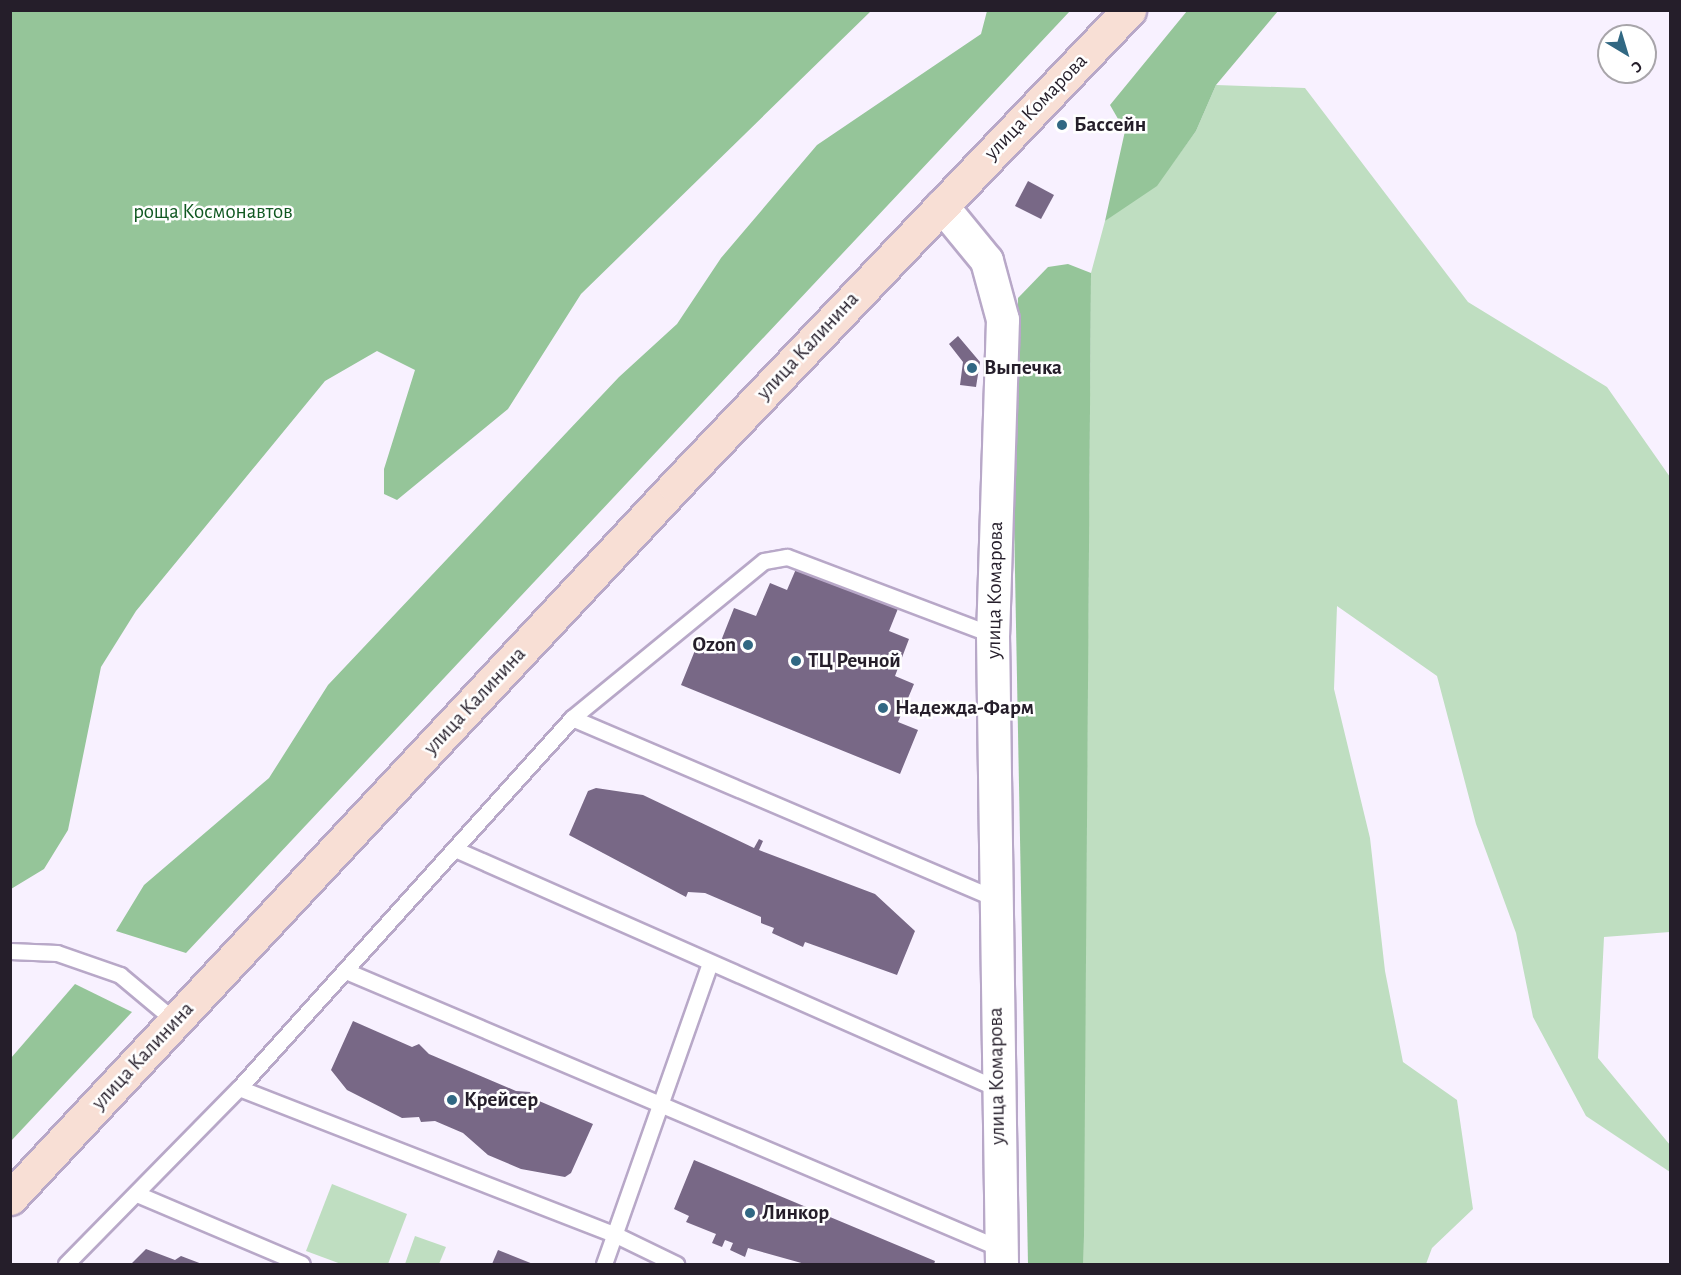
<!DOCTYPE html>
<meta charset="utf-8">
<style>
body{margin:0}
#map{position:relative;width:1681px;height:1275px;overflow:hidden;background:#f8f1ff;font-family:"Alegreya Sans",sans-serif}
div>[style]{position:absolute}
.green>*{inset:0;background:#bfdec1}
.forest>*{inset:0;background:#95c599}
.building>*{inset:0;background:#786886}
.roads{filter:drop-shadow(2px 0 #b8a8c8) drop-shadow(-2px 0 #b8a8c8) drop-shadow(0 2px #b8a8c8) drop-shadow(0 -2px #b8a8c8)}
.service>*{height:15px;margin:-7.5px;padding:0 7.5px;transform-origin:7.5px;border-radius:7.5px;background:#fff}
.minor>*{height:32px;margin:-16px;padding:0 16px;transform-origin:16px;border-radius:16px;background:#fff}
.primary>*{height:33px;margin:-16.5px;padding:0 16.5px;transform-origin:16.5px;border-radius:16.5px;background:#f8dfd5}
.dots>*{width:16px;height:16px;translate:-50% -50%;box-sizing:border-box;border:3px solid #fff;border-radius:50%}
span{translate:-50% -50%;white-space:nowrap;text-align:center;line-height:1.15;-webkit-text-stroke:5px #fff;paint-order:stroke}
.street-label{font-size:21px;color:#251e2a}
.poi-label{font-size:21px;color:#251e2a;font-weight:700}
.left{translate:0 -50%;text-align:left}
.right{translate:-100% -50%;text-align:right}
.park-label{font-size:21px;color:#105821}
.frame{position:absolute;inset:0;border:12px solid #251e2a;pointer-events:none}
.north{position:absolute;left:1597px;top:24px;width:60px;height:60px;box-sizing:border-box;background:#fff;border:2px solid #a8a5aa;border-radius:50%;rotate:142deg;font-size:16px;font-weight:700;line-height:24px;text-align:center;color:#251e2a}
.north::after{content:'';display:block;margin:auto;width:21px;height:27px;background:#316883;clip-path:polygon(50% 0,100% 100%,50% 72%,0 100%)}
</style>
<div id="map">
<div class="green">
<i style="clip-path:polygon(1216px 85px,1305px 88px,1468px 302px,1607px 387px,1670px 477px,1670px 932px,1604px 937px,1598px 1058px,1670px 1145px,1670px 1172px,1586px 1116px,1533px 1017px,1516px 933px,1476px 824px,1437px 676px,1337px 606px,1334px 689px,1370px 838px,1385px 971px,1403px 1062px,1457px 1100px,1473px 1209px,1432px 1248px,1426px 1264px,1083px 1264px,1091px 273px,1105px 221px,1172px 164px,1196px 131px)"></i>
<i style="clip-path:polygon(332px 1184px,407px 1214px,388px 1264px,341px 1264px,306px 1251px)"></i>
<i style="clip-path:polygon(415px 1236px,446px 1247px,439px 1264px,405px 1264px)"></i>
</div>
<div class="forest">
<i style="clip-path:polygon(11px 10px,871px 11px,581px 294px,508px 409px,397px 500px,384px 494px,384px 469px,415px 370px,377px 351px,325px 381px,136px 611px,101px 667px,68px 830px,44px 869px,11px 889px)"></i>
<i style="clip-path:polygon(987px 11px,1070px 11px,186px 953px,116px 931px,144px 885px,269px 778px,328px 685px,619px 377px,677px 324px,721px 258px,817px 145px,981px 34px)"></i>
<i style="clip-path:polygon(1187px 11px,1278px 11px,1216px 85px,1196px 131px,1157px 186px,1105px 221px,1125px 131px,1110px 105px)"></i>
<i style="clip-path:polygon(1068px 264px,1091px 273px,1084px 1236px,1083px 1264px,1028px 1264px,1014px 519px,1018px 298px,1048px 267px)"></i>
<i style="clip-path:polygon(75px 984px,132px 1012px,11px 1141px,11px 1058px)"></i>
</div>
<div class="building">
<i style="clip-path:polygon(1028px 181px,1054px 195px,1041px 219px,1015px 206px)"></i>
<i style="clip-path:polygon(958px 336px,980px 362px,976px 387px,960px 385px,963px 362px,949px 344px)"></i>
<i style="clip-path:polygon(802px 555px,903px 596px,889px 631px,909px 639px,895px 676px,914px 684px,898px 722px,918px 730px,900px 774px,681px 685px,700px 638px,719px 646px,734px 608px,756px 616px,770px 583px,787px 590px)"></i>
<i style="clip-path:polygon(596px 788px,643px 795px,754px 848px,759px 839px,763px 841px,759px 850px,875px 894px,915px 931px,897px 975px,805px 942px,803px 947px,772px 933px,774px 928px,761px 923px,761px 917px,705px 893px,688px 892px,686px 897px,569px 835px,588px 791px)"></i>
<i style="clip-path:polygon(353px 1021px,412px 1047px,419px 1044px,429px 1054px,516px 1091px,530px 1092px,532px 1098px,593px 1124px,571px 1173px,565px 1177px,521px 1169px,488px 1155px,463px 1133px,435px 1121px,421px 1122px,419px 1117px,402px 1118px,347px 1090px,331px 1070px)"></i>
<i style="clip-path:polygon(694px 1160px,935px 1261px,934px 1264px,805px 1264px,748px 1248px,745px 1257px,730px 1250px,733px 1243px,725px 1240px,722px 1247px,712px 1243px,716px 1234px,686px 1222px,689px 1216px,674px 1209px)"></i>
<i style="clip-path:polygon(146px 1249px,175px 1260px,181px 1256px,202px 1264px,131px 1264px)"></i>
<i style="clip-path:polygon(498px 1250px,533px 1264px,492px 1264px)"></i>
</div>
<div class="roads">
<div class="service">
<i style="left:572px;top:718px;width:462px;rotate:23.1deg"></i>
<i style="left:457px;top:850px;width:589px;rotate:23.82deg"></i>
<i style="left:10px;top:951px;width:47px;rotate:2.4deg"></i>
<i style="left:57px;top:953px;width:67px;rotate:19.2deg"></i>
<i style="left:120px;top:975px;width:72px;rotate:39.9deg"></i>
<i style="left:346px;top:971px;width:712px;rotate:22.97deg"></i>
<i style="left:239px;top:1088px;width:405px;rotate:21.3deg"></i>
<i style="left:616px;top:1235px;width:67px;rotate:25.8deg"></i>
<i style="left:137px;top:1194px;width:179px;rotate:23deg"></i>
<i style="left:66px;top:1264px;width:247px;rotate:-45.5deg"></i>
<i style="left:239px;top:1088px;width:498px;rotate:-48deg"></i>
<i style="left:572px;top:718px;width:248px;rotate:-39.3deg"></i>
<i style="left:764px;top:561px;width:23px;rotate:-10deg"></i>
<i style="left:787px;top:557px;width:220px;rotate:20.7deg"></i>
<i style="left:604px;top:1264px;width:319px;rotate:-70.6deg"></i>
</div>
<div class="minor">
<i style="left:942px;top:206px;width:71px;rotate:50.7deg"></i>
<i style="left:987px;top:261px;width:61px;rotate:74.8deg"></i>
<i style="left:1003px;top:320px;width:315px;rotate:91.8deg"></i>
<i style="left:993px;top:635px;width:629px;rotate:89.18deg"></i>
</div>
<div class="primary">
<i style="left:10px;top:1198px;width:974px;rotate:-46.95deg"></i>
<i style="left:675px;top:486px;width:658px;rotate:-46.36deg"></i>
</div>
</div>
<div class="dots">
<i style="left:1062px;top:125px;background:#316883"></i>
<i style="left:972px;top:368px;background:#316883"></i>
<i style="left:748px;top:645px;background:#316883"></i>
<i style="left:796px;top:661px;background:#316883"></i>
<i style="left:883px;top:708px;background:#316883"></i>
<i style="left:452px;top:1100px;background:#316883"></i>
<i style="left:750px;top:1213px;background:#316883"></i>
</div>
<div class="street-label">
<span style="left:1036px;top:107px;rotate:-46deg">улица Комарова</span>
<span style="left:808px;top:346px;rotate:-47deg">улица Калинина</span>
<span style="left:995px;top:590px;rotate:-89deg">улица Комарова</span>
<span style="left:475px;top:701px;rotate:-47deg">улица Калинина</span>
<span style="left:143px;top:1056px;rotate:-47deg">улица Калинина</span>
<span style="left:997px;top:1076px;rotate:-91deg">улица Комарова</span>
</div>
<div class="poi-label">
<span class="left" style="left:1074px;top:125px">Бассейн</span>
<span class="left" style="left:984px;top:368px">Выпечка</span>
<span class="right" style="left:736px;top:645px">Ozon</span>
<span class="left" style="left:808px;top:661px">ТЦ Речной</span>
<span class="left" style="left:895px;top:708px">Надежда-Фарм</span>
<span class="left" style="left:464px;top:1100px">Крейсер</span>
<span class="left" style="left:762px;top:1213px">Линкор</span>
</div>
<div class="park-label">
<span style="left:213px;top:212px">роща Космонавтов</span>
</div>
<div class="frame"></div>
<div class="north">С</div>
</div>
